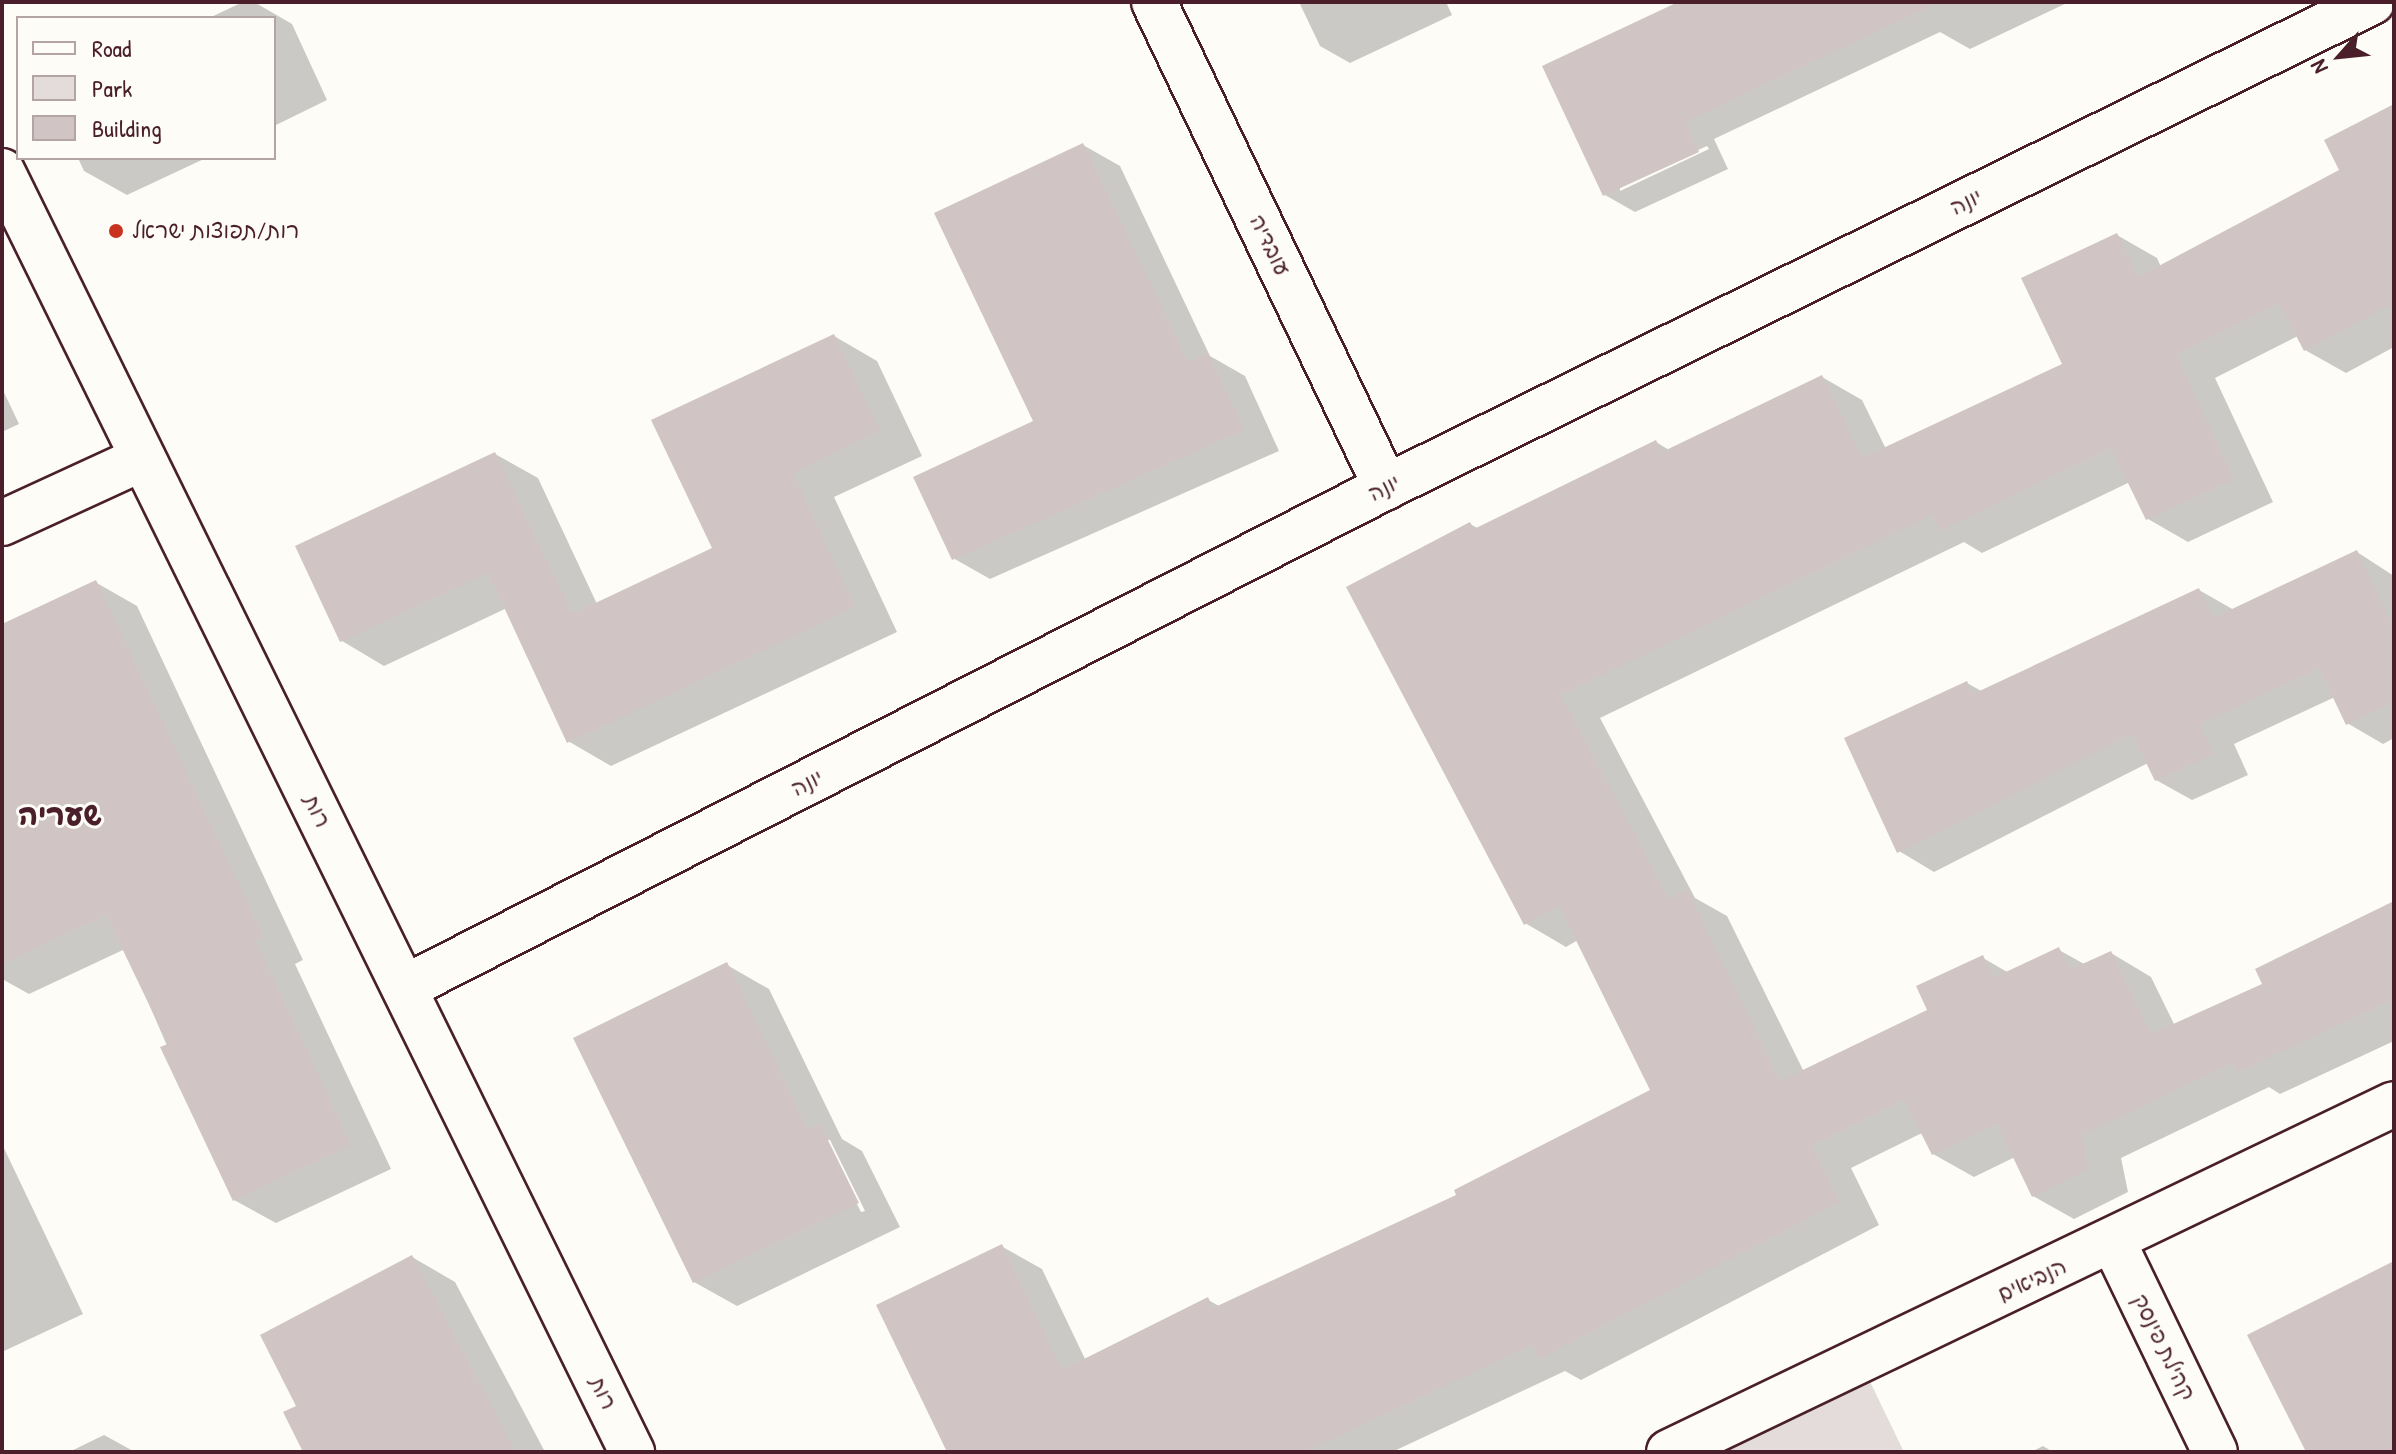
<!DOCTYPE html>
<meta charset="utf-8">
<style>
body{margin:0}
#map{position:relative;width:2396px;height:1454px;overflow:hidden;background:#fdfcf7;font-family:"Patrick Hand","Playpen Sans Hebrew",sans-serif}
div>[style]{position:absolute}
.green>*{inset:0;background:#e3dcda}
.shadow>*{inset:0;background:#0003}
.building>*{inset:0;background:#d0c5c4}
.roads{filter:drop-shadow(2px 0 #4a1f2b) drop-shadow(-2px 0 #4a1f2b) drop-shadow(0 2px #4a1f2b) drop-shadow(0 -2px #4a1f2b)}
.street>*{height:44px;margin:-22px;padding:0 22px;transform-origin:22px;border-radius:22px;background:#fdfcf7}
.secondary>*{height:44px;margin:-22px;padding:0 22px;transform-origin:22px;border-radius:22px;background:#fdfcf7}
.dots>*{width:22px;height:22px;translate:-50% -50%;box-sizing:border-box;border:4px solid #fdfcf7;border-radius:50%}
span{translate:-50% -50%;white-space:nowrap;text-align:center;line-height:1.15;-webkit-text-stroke:6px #fdfcf7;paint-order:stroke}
.street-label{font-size:22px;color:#4a1f2b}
.poi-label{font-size:22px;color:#4a1f2b}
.left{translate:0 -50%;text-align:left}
.district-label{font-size:30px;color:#4a1f2b;font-weight:700}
.frame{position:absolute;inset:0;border:4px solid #4a1f2b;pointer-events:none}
.legend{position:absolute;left:16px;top:16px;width:260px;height:144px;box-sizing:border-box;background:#fdfcf7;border:2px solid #b5a4a5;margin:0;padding:10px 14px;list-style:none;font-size:24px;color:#4a1f2b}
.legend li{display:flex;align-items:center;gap:16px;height:40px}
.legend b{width:40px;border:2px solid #b5a4a5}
.north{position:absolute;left:2300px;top:16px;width:80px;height:80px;-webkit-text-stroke:6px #fdfcf7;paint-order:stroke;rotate:243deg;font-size:22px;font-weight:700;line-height:32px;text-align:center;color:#4a1f2b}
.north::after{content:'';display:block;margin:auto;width:28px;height:36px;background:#4a1f2b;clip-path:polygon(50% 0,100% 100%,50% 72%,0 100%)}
</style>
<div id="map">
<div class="green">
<i style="clip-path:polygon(1860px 1361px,1904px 1452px,1669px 1452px)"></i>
</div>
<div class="shadow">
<i style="clip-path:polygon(243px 2px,254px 2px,292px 24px,327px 100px,274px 126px,274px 18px,209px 18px)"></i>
<i style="clip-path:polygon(1299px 2px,1446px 2px,1452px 15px,1350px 63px,1320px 46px)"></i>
<i style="clip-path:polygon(evenodd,1683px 2px,2069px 2px,1970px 49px,1940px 32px,1714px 139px,1728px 169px,1635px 212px,1605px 195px,1683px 2px,1707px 146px,1709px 149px,1620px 191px,1620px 186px,1707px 146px)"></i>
<i style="clip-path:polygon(2394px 106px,2394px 347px,2346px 373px,2305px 350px,2298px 336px,2215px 378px,2273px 502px,2188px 542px,2148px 519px,2130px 482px,1982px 553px,1964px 542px,1600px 718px,1695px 898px,1727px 916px,1804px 1072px,1930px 1011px,1983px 958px,2009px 973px,2059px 950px,2086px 965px,2111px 953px,2151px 977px,2175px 1026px,2264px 985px,2394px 903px,2394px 1041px,2280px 1094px,2269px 1087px,2121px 1158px,2128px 1192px,2074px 1219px,2033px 1196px,2015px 1157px,1974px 1177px,1933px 1154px,1922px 1133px,1851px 1168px,1879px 1225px,1581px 1380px,1565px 1371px,1392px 1452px,950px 1452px,1001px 1246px,1042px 1269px,1086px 1361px,1208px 1300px,1221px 1307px,1458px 1195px,1653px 1091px,1578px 940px,1566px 947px,1525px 923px,1470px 524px,1479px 529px,1656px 442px,1669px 450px,1822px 377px,1862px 400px,1886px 449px,2065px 365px,2117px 235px,2157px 258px,2161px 267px,2342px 171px)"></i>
<i style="clip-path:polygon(1083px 145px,1120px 166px,1210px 356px,1245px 376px,1279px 451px,990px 579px,953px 558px,1035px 422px)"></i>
<i style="clip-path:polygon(78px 158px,206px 158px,127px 195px,84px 171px)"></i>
<i style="clip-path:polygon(834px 336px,877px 361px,922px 456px,834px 497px,897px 632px,611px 766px,568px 741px,507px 608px,384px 666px,342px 641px,495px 454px,538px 478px,597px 604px,714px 549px)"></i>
<i style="clip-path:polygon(2px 388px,19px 424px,2px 432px)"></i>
<i style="clip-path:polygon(2357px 552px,2394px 576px,2394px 738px,2383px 744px,2347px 723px,2335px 697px,2234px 744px,2248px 775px,2192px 800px,2156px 780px,2148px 763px,1934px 872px,1899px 851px,1967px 683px,1983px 692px,2199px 590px,2234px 610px)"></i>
<i style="clip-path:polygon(95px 582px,137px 606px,303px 960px,295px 964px,391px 1169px,276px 1223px,234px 1200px,125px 949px,29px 994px,2px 979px,2px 626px)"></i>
<i style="clip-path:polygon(evenodd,727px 965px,769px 989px,842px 1139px,862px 1151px,900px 1227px,737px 1306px,694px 1282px,727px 965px,825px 1140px,830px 1140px,865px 1211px,861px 1212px,825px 1140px)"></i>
<i style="clip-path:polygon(2px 1144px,83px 1314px,2px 1352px)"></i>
<i style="clip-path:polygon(412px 1257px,455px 1282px,545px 1452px,305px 1452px,299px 1406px)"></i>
<i style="clip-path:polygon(104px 1435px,135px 1452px,69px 1452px)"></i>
<i style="clip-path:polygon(2043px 1446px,2053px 1452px,2031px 1452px)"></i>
</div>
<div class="building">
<i style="clip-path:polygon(1678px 2px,1939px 2px,1685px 122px,1699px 152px,1603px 196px,1542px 66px)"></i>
<i style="clip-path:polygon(2394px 104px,2394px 303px,2304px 351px,2279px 303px,2176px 355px,2234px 479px,2146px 520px,2111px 448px,1940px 531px,1932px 515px,1561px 695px,1669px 899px,1687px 890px,1780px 1081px,1927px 1010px,1916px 986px,1983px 955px,1993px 978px,2059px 947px,2069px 970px,2111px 951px,2151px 1034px,2262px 984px,2255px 969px,2394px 901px,2394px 999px,2238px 1072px,2234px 1062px,2082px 1135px,2088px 1169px,2032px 1197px,1997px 1124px,1932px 1155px,1904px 1099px,1812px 1145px,1839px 1202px,1539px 1359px,1532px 1345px,1304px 1452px,947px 1452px,876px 1305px,1002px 1244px,1062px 1370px,1208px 1297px,1213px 1308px,1456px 1195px,1454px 1190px,1650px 1090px,1559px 906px,1524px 925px,1346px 587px,1470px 522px,1474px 529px,1656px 440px,1662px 452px,1822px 375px,1862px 458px,2062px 364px,2021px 278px,2117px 233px,2138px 277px,2339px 170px,2324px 140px)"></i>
<i style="clip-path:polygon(1083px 143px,1188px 362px,1208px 353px,1244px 430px,952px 560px,913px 477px,1033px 421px,934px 213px)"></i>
<i style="clip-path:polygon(834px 334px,880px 431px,793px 473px,855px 607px,567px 743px,488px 573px,340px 642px,295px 546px,495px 452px,572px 614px,712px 548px,651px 420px)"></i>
<i style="clip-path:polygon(2357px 550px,2394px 629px,2394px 702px,2346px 725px,2319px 668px,2200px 724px,2214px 754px,2155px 781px,2132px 734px,1897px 853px,1844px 738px,1967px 681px,1973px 694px,2199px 588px,2213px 618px)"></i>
<i style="clip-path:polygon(96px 580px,263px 936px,255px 940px,351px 1145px,233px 1201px,160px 1047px,168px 1044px,106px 915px,2px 964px,2px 624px)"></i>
<i style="clip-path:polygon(727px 962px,808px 1130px,820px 1124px,859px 1203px,693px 1283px,573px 1038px)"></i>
<i style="clip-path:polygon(412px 1255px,516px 1452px,303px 1452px,283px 1412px,296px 1406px,260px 1335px)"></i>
<i style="clip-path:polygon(2394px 1261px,2394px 1452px,2306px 1452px,2247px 1335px)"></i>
</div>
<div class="roads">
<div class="street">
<i style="left:1154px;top:2px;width:538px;rotate:64.44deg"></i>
<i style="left:2px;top:171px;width:1428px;rotate:63.81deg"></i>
<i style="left:2px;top:523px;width:155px;rotate:-24.7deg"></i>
<i style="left:404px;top:988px;width:1102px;rotate:-27.03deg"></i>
<i style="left:1386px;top:487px;width:1099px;rotate:-26.19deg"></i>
<i style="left:2113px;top:1241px;width:234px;rotate:64.2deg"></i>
</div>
<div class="secondary">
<i style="left:1669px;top:1452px;width:804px;rotate:-25.64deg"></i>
</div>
</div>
<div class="dots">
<i style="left:116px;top:231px;background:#c8321e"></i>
</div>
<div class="street-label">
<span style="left:1966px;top:202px;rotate:-26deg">יונה</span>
<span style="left:1270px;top:245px;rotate:64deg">עובדיה</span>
<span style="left:1384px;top:488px;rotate:-27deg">יונה</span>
<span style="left:807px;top:783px;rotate:-27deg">יונה</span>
<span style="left:317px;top:811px;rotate:64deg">רות</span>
<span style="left:2032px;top:1280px;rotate:-25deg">הנביאים</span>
<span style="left:2164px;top:1347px;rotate:64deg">קהילת פינסק</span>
<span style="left:603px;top:1393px;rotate:64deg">רות</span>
</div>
<div class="poi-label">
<span class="left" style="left:132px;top:231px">רות/תפוצות ישראל</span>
</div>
<div class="district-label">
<span style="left:60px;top:814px">שעריה</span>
</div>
<div class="frame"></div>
<ul class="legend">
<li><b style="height:10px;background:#fdfcf7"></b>Road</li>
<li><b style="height:22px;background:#e3dcda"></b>Park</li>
<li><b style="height:22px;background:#d0c5c4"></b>Building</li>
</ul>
<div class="north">N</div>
</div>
